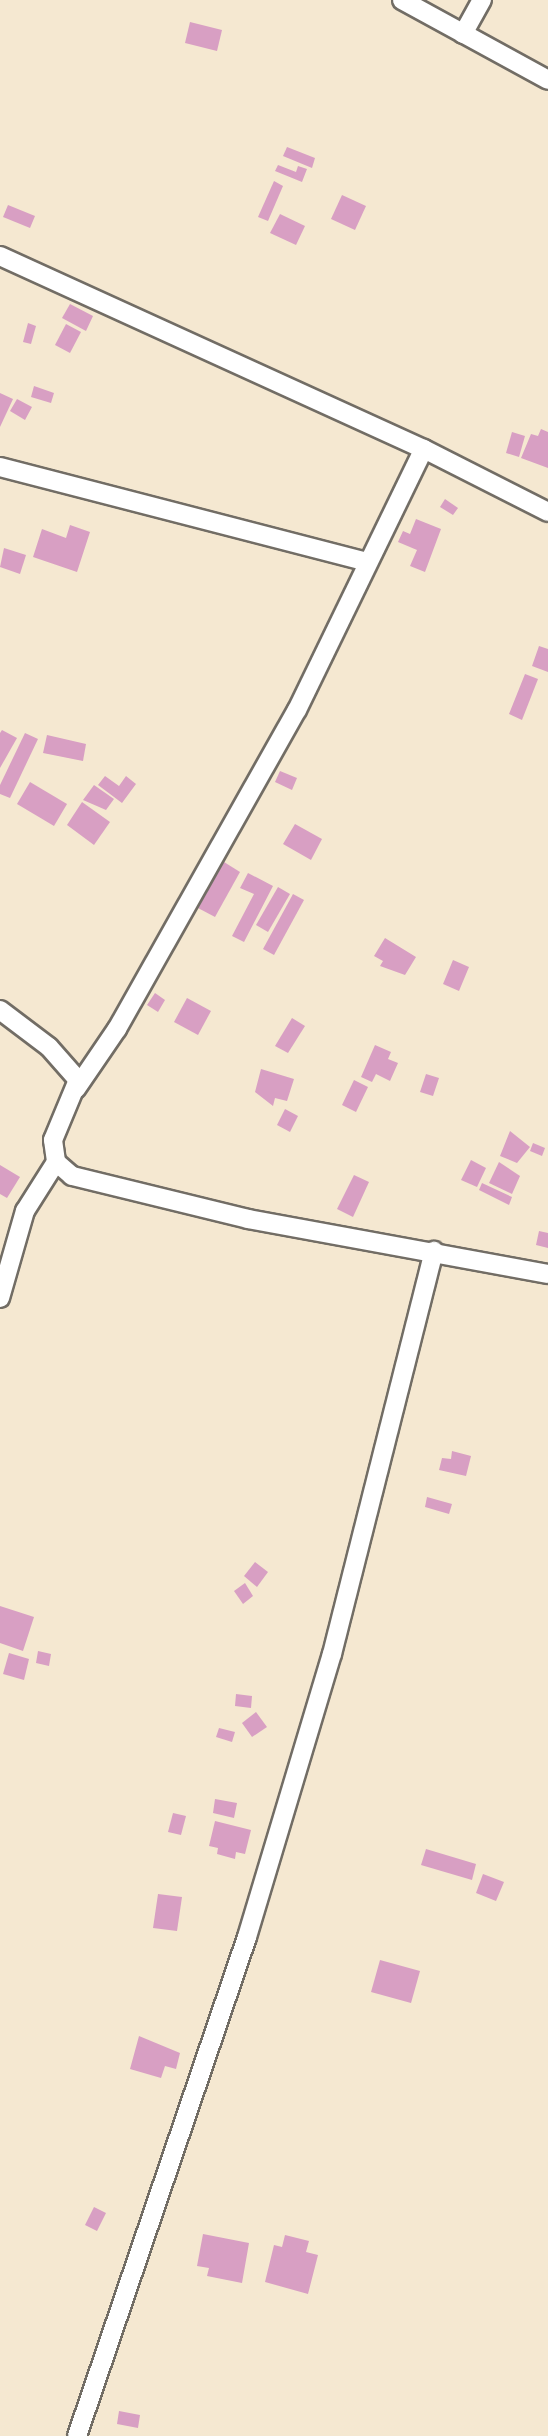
<!DOCTYPE html>
<style>
body{margin:0}
#map{position:relative;width:548px;height:2436px;overflow:hidden;background:#f5e8d1;font-family:"Old Standard TT",serif}
div>[style]{position:absolute}
.building>*{inset:0;background:#d89fc3}
.roads{filter:drop-shadow(2px 0 #726d65) drop-shadow(-2px 0 #726d65) drop-shadow(0 2px #726d65) drop-shadow(0 -2px #726d65)}
.minor>*{height:18px;margin:-9px;padding:0 9px;transform-origin:9px;border-radius:9px;background:#fff}
span{translate:-50% -50%;white-space:nowrap;text-align:center;line-height:1.15;-webkit-text-stroke:4.5px #fdfcf7;paint-order:stroke}
</style>
<div id="map">
<div class="building">
<i style="clip-path:polygon(190px 22px,222px 30px,217px 51px,185px 43px)"></i>
<i style="clip-path:polygon(287px 147px,315px 158px,312px 168px,283px 156px)"></i>
<i style="clip-path:polygon(278px 165px,296px 172px,298px 166px,307px 169px,302px 182px,275px 171px)"></i>
<i style="clip-path:polygon(274px 181px,283px 186px,268px 221px,258px 217px)"></i>
<i style="clip-path:polygon(342px 195px,366px 206px,355px 230px,331px 219px)"></i>
<i style="clip-path:polygon(8px 205px,35px 216px,30px 228px,3px 217px)"></i>
<i style="clip-path:polygon(280px 214px,305px 226px,296px 245px,270px 233px)"></i>
<i style="clip-path:polygon(70px 304px,93px 316px,86px 331px,62px 318px)"></i>
<i style="clip-path:polygon(28px 323px,36px 326px,31px 344px,23px 342px)"></i>
<i style="clip-path:polygon(66px 324px,81px 332px,70px 353px,55px 345px)"></i>
<i style="clip-path:polygon(34px 386px,54px 393px,51px 403px,31px 397px)"></i>
<i style="clip-path:polygon(0 393px,13px 399px,0 427px)"></i>
<i style="clip-path:polygon(17px 399px,32px 407px,25px 420px,10px 411px)"></i>
<i style="clip-path:polygon(541px 429px,548px 432px,548px 468px,521px 458px,531px 434px,538px 436px)"></i>
<i style="clip-path:polygon(512px 432px,525px 436px,519px 457px,506px 453px)"></i>
<i style="clip-path:polygon(445px 499px,458px 508px,453px 515px,440px 507px)"></i>
<i style="clip-path:polygon(416px 519px,441px 529px,425px 572px,410px 566px,417px 550px,398px 542px,403px 531px,410px 534px)"></i>
<i style="clip-path:polygon(70px 525px,90px 532px,77px 572px,33px 557px,42px 529px,66px 538px)"></i>
<i style="clip-path:polygon(4px 548px,26px 555px,20px 574px,0 567px)"></i>
<i style="clip-path:polygon(539px 646px,548px 649px,548px 672px,532px 666px)"></i>
<i style="clip-path:polygon(525px 674px,538px 679px,522px 720px,509px 714px)"></i>
<i style="clip-path:polygon(2px 730px,17px 738px,0 768px,0 733px)"></i>
<i style="clip-path:polygon(25px 733px,38px 739px,10px 798px,0 794px,0 785px)"></i>
<i style="clip-path:polygon(47px 735px,86px 744px,83px 761px,43px 753px)"></i>
<i style="clip-path:polygon(280px 771px,297px 778px,292px 790px,275px 782px)"></i>
<i style="clip-path:polygon(105px 776px,119px 786px,126px 776px,136px 784px,122px 803px,98px 785px)"></i>
<i style="clip-path:polygon(30px 782px,67px 804px,54px 826px,17px 804px)"></i>
<i style="clip-path:polygon(94px 785px,114px 799px,106px 810px,83px 800px)"></i>
<i style="clip-path:polygon(82px 802px,110px 822px,94px 845px,67px 825px)"></i>
<i style="clip-path:polygon(295px 824px,322px 839px,311px 860px,283px 844px)"></i>
<i style="clip-path:polygon(224px 862px,240px 872px,215px 917px,198px 908px)"></i>
<i style="clip-path:polygon(248px 873px,273px 886px,244px 942px,232px 936px,254px 894px,240px 888px)"></i>
<i style="clip-path:polygon(278px 887px,290px 894px,268px 932px,256px 925px)"></i>
<i style="clip-path:polygon(293px 894px,304px 900px,274px 955px,263px 949px)"></i>
<i style="clip-path:polygon(385px 938px,416px 957px,405px 975px,380px 966px,383px 961px,374px 956px)"></i>
<i style="clip-path:polygon(453px 960px,469px 967px,459px 991px,443px 984px)"></i>
<i style="clip-path:polygon(155px 993px,165px 1000px,158px 1012px,147px 1005px)"></i>
<i style="clip-path:polygon(187px 998px,211px 1011px,198px 1035px,174px 1022px)"></i>
<i style="clip-path:polygon(292px 1018px,305px 1026px,288px 1053px,275px 1046px)"></i>
<i style="clip-path:polygon(375px 1045px,391px 1052px,388px 1059px,398px 1063px,390px 1081px,376px 1074px,372px 1082px,361px 1077px)"></i>
<i style="clip-path:polygon(261px 1069px,294px 1079px,287px 1101px,275px 1098px,273px 1106px,255px 1092px)"></i>
<i style="clip-path:polygon(426px 1074px,439px 1078px,433px 1096px,420px 1092px)"></i>
<i style="clip-path:polygon(354px 1080px,368px 1087px,356px 1112px,342px 1105px)"></i>
<i style="clip-path:polygon(285px 1109px,298px 1116px,290px 1132px,277px 1125px)"></i>
<i style="clip-path:polygon(510px 1131px,530px 1147px,517px 1163px,500px 1156px)"></i>
<i style="clip-path:polygon(533px 1143px,545px 1148px,542px 1156px,530px 1151px)"></i>
<i style="clip-path:polygon(471px 1160px,486px 1168px,477px 1187px,461px 1180px)"></i>
<i style="clip-path:polygon(499px 1162px,520px 1176px,512px 1194px,489px 1183px)"></i>
<i style="clip-path:polygon(0 1165px,20px 1177px,7px 1198px,0 1194px)"></i>
<i style="clip-path:polygon(354px 1175px,369px 1182px,353px 1217px,337px 1209px)"></i>
<i style="clip-path:polygon(482px 1183px,512px 1197px,509px 1205px,479px 1190px)"></i>
<i style="clip-path:polygon(539px 1231px,548px 1233px,548px 1248px,536px 1245px)"></i>
<i style="clip-path:polygon(452px 1451px,471px 1456px,466px 1476px,439px 1470px,442px 1458px,451px 1459px)"></i>
<i style="clip-path:polygon(427px 1497px,452px 1504px,449px 1514px,425px 1507px)"></i>
<i style="clip-path:polygon(255px 1562px,268px 1572px,257px 1587px,244px 1576px)"></i>
<i style="clip-path:polygon(245px 1583px,253px 1596px,243px 1604px,234px 1591px)"></i>
<i style="clip-path:polygon(0 1606px,34px 1617px,23px 1651px,0 1643px)"></i>
<i style="clip-path:polygon(38px 1651px,51px 1654px,49px 1666px,36px 1663px)"></i>
<i style="clip-path:polygon(9px 1653px,29px 1659px,24px 1680px,3px 1674px)"></i>
<i style="clip-path:polygon(236px 1694px,252px 1696px,251px 1708px,235px 1706px)"></i>
<i style="clip-path:polygon(256px 1712px,267px 1727px,252px 1737px,242px 1723px)"></i>
<i style="clip-path:polygon(219px 1728px,235px 1732px,232px 1742px,216px 1737px)"></i>
<i style="clip-path:polygon(215px 1799px,237px 1803px,234px 1818px,213px 1813px)"></i>
<i style="clip-path:polygon(173px 1813px,186px 1816px,181px 1835px,168px 1832px)"></i>
<i style="clip-path:polygon(215px 1821px,251px 1830px,245px 1854px,236px 1852px,235px 1859px,217px 1854px,218px 1848px,209px 1846px)"></i>
<i style="clip-path:polygon(426px 1849px,476px 1864px,472px 1880px,421px 1865px)"></i>
<i style="clip-path:polygon(483px 1874px,504px 1882px,496px 1901px,476px 1893px)"></i>
<i style="clip-path:polygon(158px 1894px,182px 1897px,177px 1931px,153px 1928px)"></i>
<i style="clip-path:polygon(380px 1960px,420px 1971px,411px 2003px,371px 1992px)"></i>
<i style="clip-path:polygon(139px 2036px,180px 2053px,176px 2069px,165px 2066px,161px 2078px,130px 2069px)"></i>
<i style="clip-path:polygon(94px 2207px,106px 2213px,97px 2231px,85px 2225px)"></i>
<i style="clip-path:polygon(203px 2234px,249px 2243px,242px 2283px,207px 2276px,209px 2268px,197px 2266px)"></i>
<i style="clip-path:polygon(285px 2235px,309px 2241px,306px 2252px,318px 2255px,308px 2294px,265px 2282px,274px 2245px,282px 2247px)"></i>
<i style="clip-path:polygon(119px 2411px,140px 2415px,138px 2428px,117px 2424px)"></i>
</div>
<div class="roads">
<div class="minor">
<i style="left:402px;top:0;width:166px;rotate:28.7deg"></i>
<i style="left:463px;top:34px;width:39px;rotate:-61deg"></i>
<i style="left:0;top:256px;width:466px;rotate:24.5deg"></i>
<i style="left:424px;top:449px;width:139px;rotate:26.9deg"></i>
<i style="left:0;top:467px;width:379px;rotate:14.5deg"></i>
<i style="left:0;top:1010px;width:61px;rotate:37.1deg"></i>
<i style="left:49px;top:1047px;width:44px;rotate:48.7deg"></i>
<i style="left:78px;top:1080px;width:65px;rotate:112.6deg"></i>
<i style="left:53px;top:1140px;width:22px;rotate:82deg"></i>
<i style="left:56px;top:1162px;width:21px;rotate:41deg"></i>
<i style="left:72px;top:1176px;width:181px;rotate:13.7deg"></i>
<i style="left:248px;top:1219px;width:305px;rotate:10.4deg"></i>
<i style="left:76px;top:1089px;width:73px;rotate:-55.7deg"></i>
<i style="left:117px;top:1029px;width:366px;rotate:-60.6deg"></i>
<i style="left:297px;top:710px;width:290px;rotate:-64.1deg"></i>
<i style="left:0;top:1298px;width:91px;rotate:-74deg"></i>
<i style="left:25px;top:1211px;width:58px;rotate:-57.7deg"></i>
<i style="left:77px;top:2436px;width:527px;rotate:-71.19deg"></i>
<i style="left:247px;top:1937px;width:295px;rotate:-73.3deg"></i>
<i style="left:332px;top:1654px;width:416px;rotate:-75.8deg"></i>
</div>
</div>
</div>
